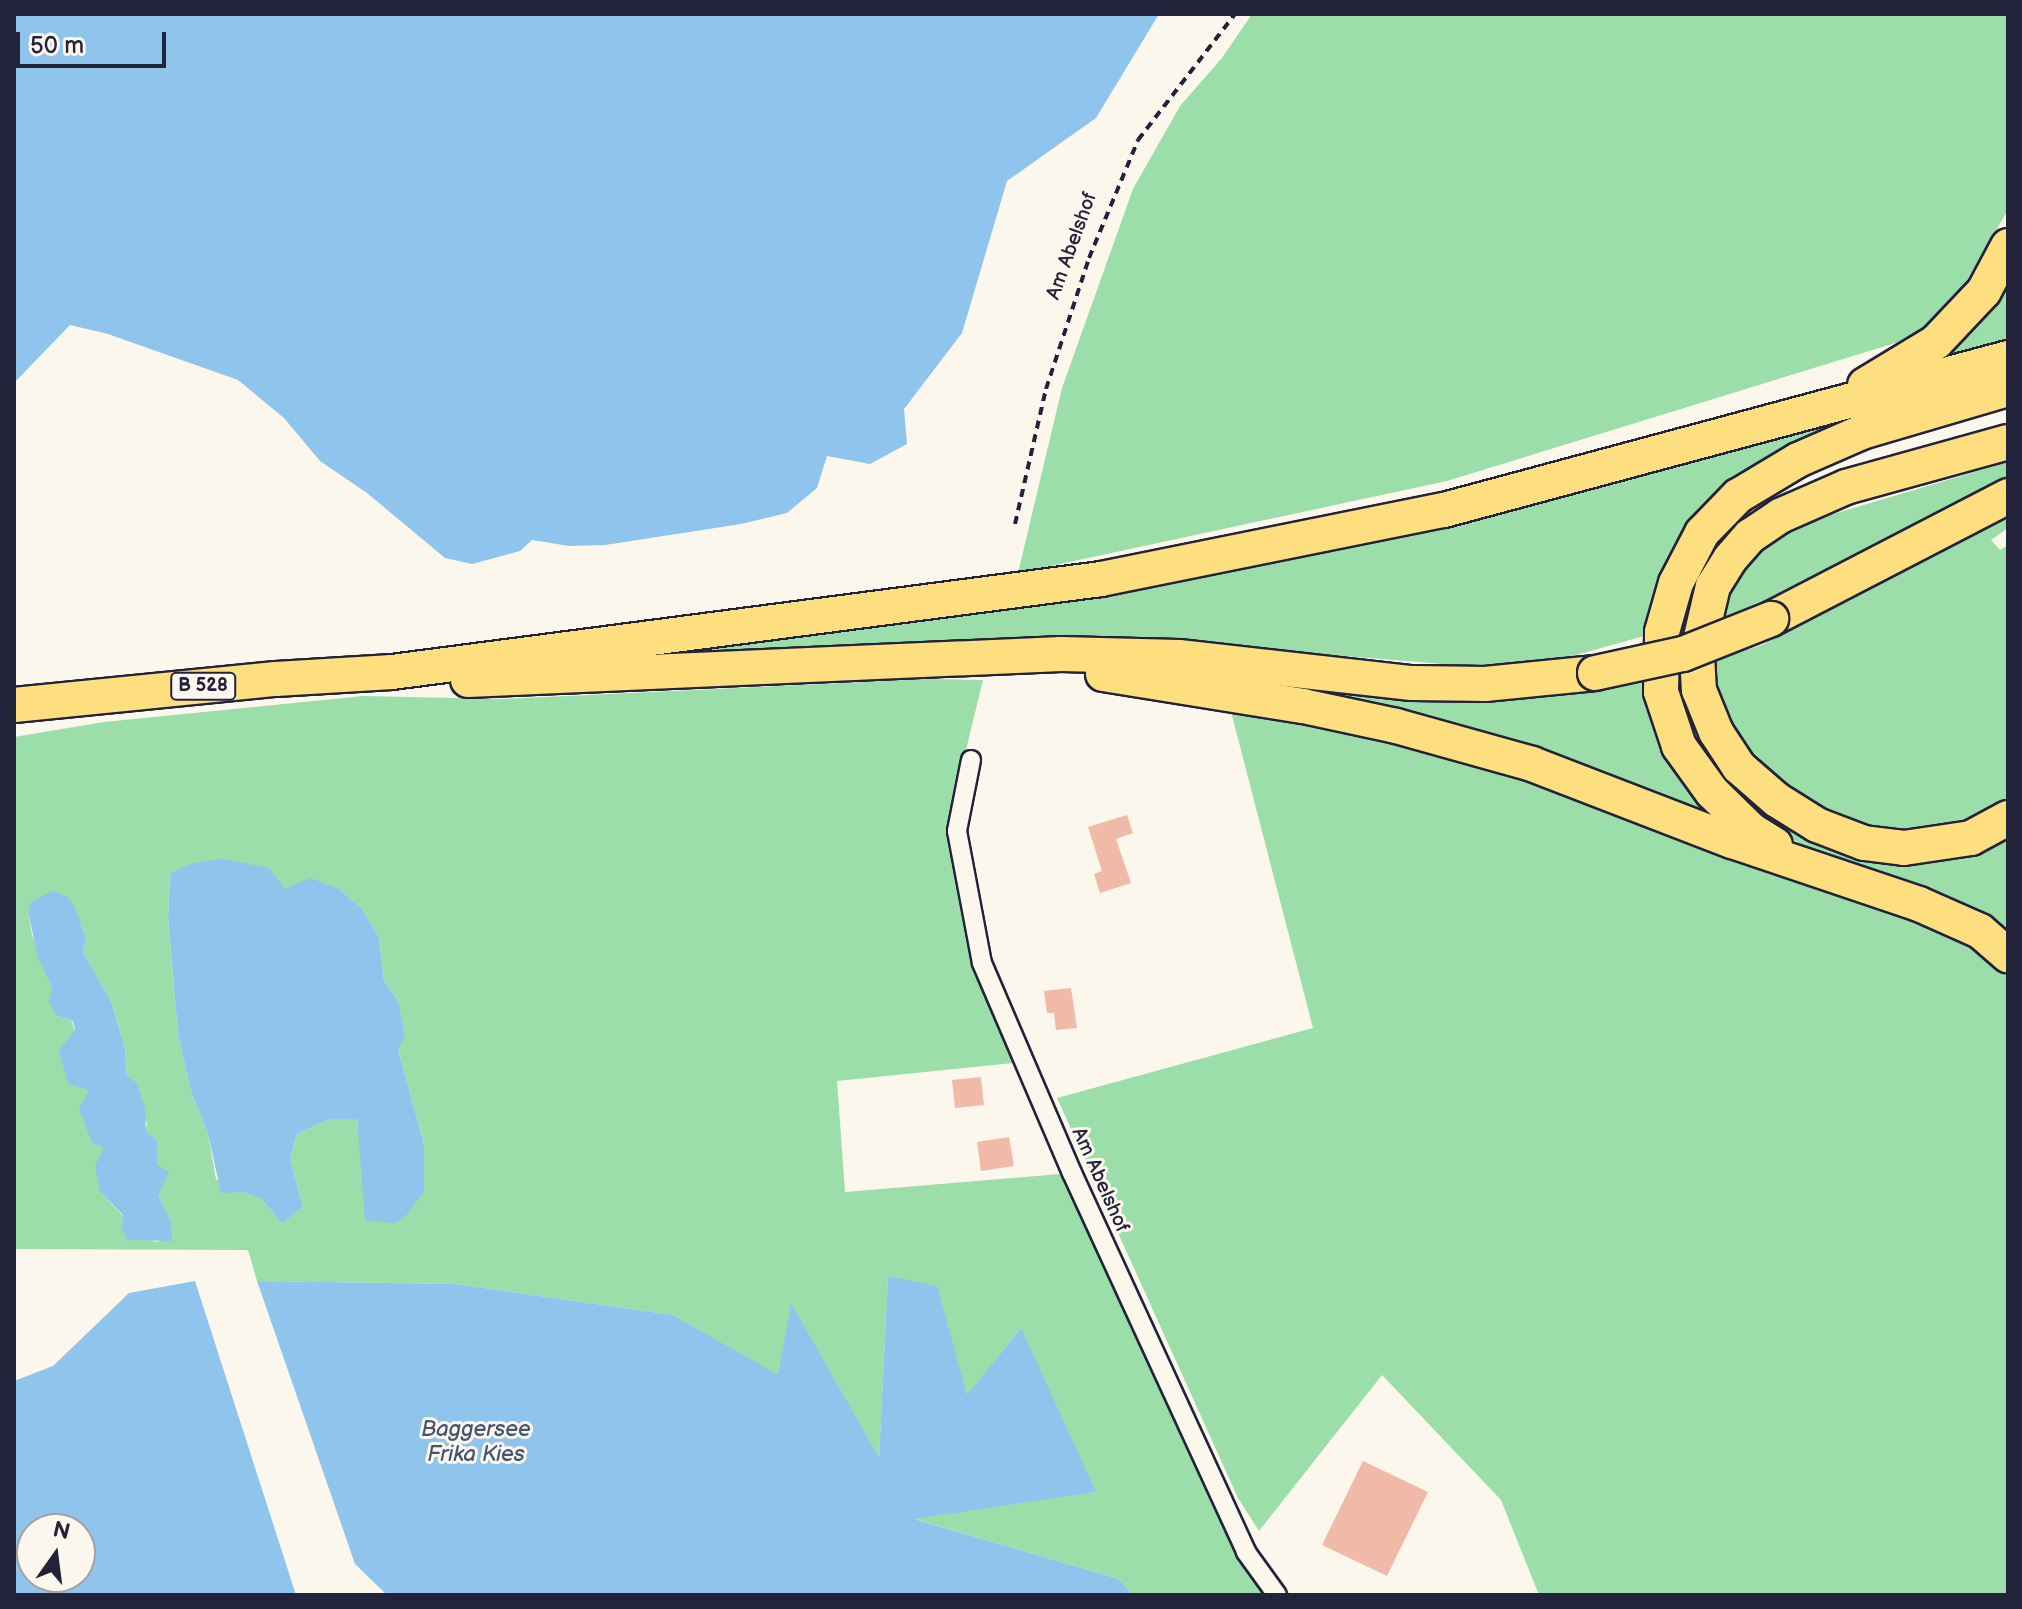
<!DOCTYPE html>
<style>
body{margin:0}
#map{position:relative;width:2022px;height:1609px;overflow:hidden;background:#fbf7ec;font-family:"Balsamiq Sans",sans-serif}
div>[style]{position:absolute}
.green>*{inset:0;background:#9bdea9}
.water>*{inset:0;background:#8fc4ec}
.building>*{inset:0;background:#f1b9a8}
.path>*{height:4px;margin-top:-2px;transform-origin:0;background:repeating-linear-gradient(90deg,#22223b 0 8px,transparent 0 14px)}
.roads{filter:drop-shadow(2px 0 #22223b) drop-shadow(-2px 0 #22223b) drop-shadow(0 2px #22223b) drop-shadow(0 -2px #22223b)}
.street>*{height:18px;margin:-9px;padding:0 9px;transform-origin:9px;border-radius:9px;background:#fbf7ec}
.highway>*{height:34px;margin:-17px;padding:0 17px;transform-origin:17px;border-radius:17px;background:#fedf80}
.bridges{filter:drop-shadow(2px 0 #22223b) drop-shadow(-2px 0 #22223b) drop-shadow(0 2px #22223b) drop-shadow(0 -2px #22223b)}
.highway-bridge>*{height:34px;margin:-17px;padding:0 17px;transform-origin:17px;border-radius:17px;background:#fedf80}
span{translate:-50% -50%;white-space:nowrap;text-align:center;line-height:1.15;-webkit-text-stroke:6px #fbf7ec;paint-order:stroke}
.shield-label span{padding:2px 6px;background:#fbf7ec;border:2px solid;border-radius:6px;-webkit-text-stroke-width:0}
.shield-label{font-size:18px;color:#22223b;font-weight:700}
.street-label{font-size:20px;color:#22223b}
.water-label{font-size:22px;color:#435370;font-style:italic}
.frame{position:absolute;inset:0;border:16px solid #22223b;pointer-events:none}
.north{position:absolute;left:16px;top:1513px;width:80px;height:80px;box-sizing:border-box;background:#fbf7ec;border:2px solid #a4a2a5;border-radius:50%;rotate:14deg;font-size:22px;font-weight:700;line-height:32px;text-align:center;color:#22223b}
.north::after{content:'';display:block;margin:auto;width:28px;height:36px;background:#22223b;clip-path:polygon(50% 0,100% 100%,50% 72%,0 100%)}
.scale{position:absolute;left:16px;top:32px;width:150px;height:36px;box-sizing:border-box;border:4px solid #22223b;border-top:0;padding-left:10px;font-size:24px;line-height:28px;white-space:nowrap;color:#22223b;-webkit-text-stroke:6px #fbf7ec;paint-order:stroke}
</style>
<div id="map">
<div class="green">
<i style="clip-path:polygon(1252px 14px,2008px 14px,2008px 210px,1960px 292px,1918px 336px,1447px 481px,1018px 573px,1062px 388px,1133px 189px,1180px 106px,1222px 58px)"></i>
<i style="clip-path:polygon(2008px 268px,2008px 346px,1902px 378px)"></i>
<i style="clip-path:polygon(1966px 385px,1838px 428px,1668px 563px,1644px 636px,1555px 661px,1469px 666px,1221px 646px,651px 656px,986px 613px,1394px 535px,1611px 485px)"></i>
<i style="clip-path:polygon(2008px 462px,2008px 481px,1764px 604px,1762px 601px,1712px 622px,1751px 553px,1782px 535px,1830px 515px)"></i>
<i style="clip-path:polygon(2008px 512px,2008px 528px,1991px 540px,2000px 550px,2008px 545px,2008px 806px,1972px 826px,1897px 837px,1826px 817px,1734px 746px,1706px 663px,1762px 645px)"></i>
<i style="clip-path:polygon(1685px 670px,1694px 712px,1815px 834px,2008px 829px,2008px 934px,1802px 845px,1754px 815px,1695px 753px,1670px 675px)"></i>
<i style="clip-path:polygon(1653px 674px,1742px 830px,1211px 675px)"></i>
<i style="clip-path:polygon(evenodd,929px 679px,983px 680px,964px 758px,957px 831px,982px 963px,1024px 1062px,837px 1081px,845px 1192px,1072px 1173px,1277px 1595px,1133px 1595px,1119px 1579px,911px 1518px,1095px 1492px,1020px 1329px,967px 1396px,888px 1277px,879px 1460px,791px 1305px,778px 1376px,673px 1315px,456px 1284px,257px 1281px,248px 1250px,14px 1249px,14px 737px,104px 722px,363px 696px,502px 699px,929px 679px,170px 874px,285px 889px,339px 889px,361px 908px,379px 937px,384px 981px,398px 1001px,398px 1049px,424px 1144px,361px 1158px,357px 1119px,329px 1119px,297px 1134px,290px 1159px,303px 1207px,282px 1224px,262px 1199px,216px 1179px,208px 1134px,191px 1092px,178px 1034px,168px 918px,170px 874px,929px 679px,44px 897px,81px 924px,86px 938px,83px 952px,111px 1001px,125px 1048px,127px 1077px,147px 1124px,145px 1132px,157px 1165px,158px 1195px,171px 1221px,158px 1242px,134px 1237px,121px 1226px,123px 1216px,100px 1192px,104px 1146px,72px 1021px,57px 1016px,52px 987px,32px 935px,28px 912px,33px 901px,44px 897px)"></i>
<i style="clip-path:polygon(1229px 704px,1408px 745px,1552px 788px,1918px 920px,1961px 940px,2008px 977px,2008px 1595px,1539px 1595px,1501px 1500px,1382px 1375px,1259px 1531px,1238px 1498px,1057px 1098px,1313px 1028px)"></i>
</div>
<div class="water">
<i style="clip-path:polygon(14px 14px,1159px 14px,1096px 118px,1007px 181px,962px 333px,904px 409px,907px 444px,870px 464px,827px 456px,817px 488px,787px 513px,741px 524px,605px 545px,569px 546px,532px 540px,520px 551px,472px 564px,445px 558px,367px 493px,320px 461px,284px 418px,238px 380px,108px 334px,70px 325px,14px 383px)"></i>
<i style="clip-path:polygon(223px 859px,269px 868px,285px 889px,310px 878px,339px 889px,361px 908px,379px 937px,384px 981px,398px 1001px,405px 1036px,398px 1049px,424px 1144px,424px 1192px,404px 1218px,393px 1223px,365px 1220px,357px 1119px,329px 1119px,297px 1134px,290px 1159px,303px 1207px,282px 1224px,262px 1199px,244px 1192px,221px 1193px,208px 1134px,191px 1092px,178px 1034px,168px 918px,170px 874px,192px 863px)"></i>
<i style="clip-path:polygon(53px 891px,66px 896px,74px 905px,86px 938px,83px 952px,111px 1001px,125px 1048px,127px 1077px,137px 1083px,145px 1108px,146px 1132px,157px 1140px,157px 1165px,169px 1172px,158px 1195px,171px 1221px,172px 1241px,127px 1240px,121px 1226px,123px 1215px,100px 1192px,95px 1166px,104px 1147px,92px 1143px,79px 1108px,89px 1090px,68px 1084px,59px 1050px,75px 1030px,73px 1021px,57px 1016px,49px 1002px,52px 987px,38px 958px,28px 912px,32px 901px)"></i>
<i style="clip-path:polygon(888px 1276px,937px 1286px,967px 1395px,1021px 1328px,1096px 1492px,914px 1519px,1119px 1579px,1133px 1595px,387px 1595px,355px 1564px,257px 1281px,456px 1284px,673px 1315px,778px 1375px,791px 1303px,879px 1458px)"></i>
<i style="clip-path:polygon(evenodd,195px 1281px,296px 1595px,14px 1595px,14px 1381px,53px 1366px,129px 1293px,195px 1281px,80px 1529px,80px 1577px,32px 1577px,32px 1529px,80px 1529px)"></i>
</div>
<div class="building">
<i style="clip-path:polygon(1127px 815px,1133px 833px,1116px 839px,1131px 883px,1100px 893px,1094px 874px,1102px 871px,1088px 827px)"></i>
<i style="clip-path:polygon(1071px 988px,1077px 1028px,1056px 1030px,1054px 1013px,1047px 1013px,1044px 991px)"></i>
<i style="clip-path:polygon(981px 1077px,984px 1105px,955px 1108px,952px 1080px)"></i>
<i style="clip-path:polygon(1009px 1137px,1014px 1166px,981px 1171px,977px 1142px)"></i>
<i style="clip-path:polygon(1363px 1461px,1428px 1492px,1387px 1576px,1322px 1545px)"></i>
</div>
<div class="path">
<i style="left:1015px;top:524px;width:139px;rotate:-77.1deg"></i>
<i style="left:1046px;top:389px;width:138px;rotate:-71.8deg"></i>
<i style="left:1089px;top:258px;width:128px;rotate:-67.4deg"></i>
<i style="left:1138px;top:140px;width:159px;rotate:-52.4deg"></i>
</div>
<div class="roads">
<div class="street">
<i style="left:971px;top:760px;width:72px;rotate:101.2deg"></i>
<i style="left:957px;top:831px;width:134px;rotate:79.3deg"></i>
<i style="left:982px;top:963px;width:228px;rotate:66.8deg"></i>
<i style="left:1072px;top:1173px;width:417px;rotate:65.3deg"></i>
<i style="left:1246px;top:1552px;width:53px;rotate:54.2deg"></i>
</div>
<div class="highway">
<i style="left:1865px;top:385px;width:83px;rotate:-31.2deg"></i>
<i style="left:1936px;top:342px;width:70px;rotate:-46.7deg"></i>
<i style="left:1984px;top:291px;width:51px;rotate:-61.9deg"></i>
<i style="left:2008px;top:442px;width:168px;rotate:164.5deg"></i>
<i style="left:1846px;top:487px;width:72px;rotate:156.3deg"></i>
<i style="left:1780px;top:516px;width:36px;rotate:146deg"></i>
<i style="left:1750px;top:536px;width:30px;rotate:131deg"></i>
<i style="left:1730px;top:559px;width:32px;rotate:122deg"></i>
<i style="left:1713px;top:586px;width:70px;rotate:103.2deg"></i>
<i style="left:1697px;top:654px;width:36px;rotate:87deg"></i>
<i style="left:1699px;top:690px;width:45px;rotate:68deg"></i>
<i style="left:1716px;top:732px;width:42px;rotate:56.7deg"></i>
<i style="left:1739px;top:767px;width:50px;rotate:41deg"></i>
<i style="left:1777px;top:800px;width:47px;rotate:32deg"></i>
<i style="left:1817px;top:825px;width:50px;rotate:21deg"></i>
<i style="left:1864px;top:843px;width:40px;rotate:7.1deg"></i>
<i style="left:1904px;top:848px;width:68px;rotate:-8.5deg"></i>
<i style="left:1971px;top:838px;width:42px;rotate:-28.4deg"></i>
<i style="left:1771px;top:619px;width:267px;rotate:-27.4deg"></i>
<i style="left:1103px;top:674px;width:203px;rotate:9.1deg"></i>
<i style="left:1303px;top:706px;width:95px;rotate:12.1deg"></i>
<i style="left:1396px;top:726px;width:141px;rotate:15.6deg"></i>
<i style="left:1532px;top:764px;width:214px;rotate:21.1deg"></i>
<i style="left:1732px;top:841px;width:197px;rotate:18.6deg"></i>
<i style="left:1919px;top:904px;width:67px;rotate:23.9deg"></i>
<i style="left:1980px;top:931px;width:37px;rotate:41deg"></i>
<i style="left:468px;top:680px;width:594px;rotate:-2.51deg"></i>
<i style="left:1061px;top:654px;width:118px;rotate:1.5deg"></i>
<i style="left:1179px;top:657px;width:234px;rotate:6.4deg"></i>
<i style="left:1412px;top:683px;width:73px;rotate:0.8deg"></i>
<i style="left:1485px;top:684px;width:111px;rotate:-5.7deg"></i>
<i style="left:14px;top:705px;width:263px;rotate:-5.7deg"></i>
<i style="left:276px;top:679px;width:116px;rotate:-3.5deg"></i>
<i style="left:392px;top:672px;width:715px;rotate:-7.47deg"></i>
<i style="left:1101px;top:579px;width:350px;rotate:-11.4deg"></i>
<i style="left:1444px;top:510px;width:584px;rotate:-15.08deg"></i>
<i style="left:1775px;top:845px;width:28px;rotate:-148deg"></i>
<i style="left:1751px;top:830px;width:54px;rotate:-135.7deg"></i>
<i style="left:1712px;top:792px;width:57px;rotate:-125.7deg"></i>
<i style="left:1679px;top:746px;width:57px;rotate:-108.4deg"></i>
<i style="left:1661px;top:692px;width:60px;rotate:-89deg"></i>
<i style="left:1662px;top:632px;width:51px;rotate:-74.1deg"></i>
<i style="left:1676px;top:583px;width:56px;rotate:-62.5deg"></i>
<i style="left:1702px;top:533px;width:52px;rotate:-45.8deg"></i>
<i style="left:1738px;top:496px;width:70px;rotate:-31deg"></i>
<i style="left:1798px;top:460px;width:70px;rotate:-23.6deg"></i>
<i style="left:1862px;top:432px;width:152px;rotate:-16.4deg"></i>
</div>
</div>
<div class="bridges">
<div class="highway-bridge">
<i style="left:1595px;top:673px;width:90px;rotate:-12.2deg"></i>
<i style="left:1683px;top:654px;width:95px;rotate:-21.7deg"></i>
</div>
</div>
<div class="shield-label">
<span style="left:203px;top:686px">B 528</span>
</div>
<div class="street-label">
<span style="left:1072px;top:246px;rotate:-70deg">Am Abelshof</span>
<span style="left:1100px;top:1180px;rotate:66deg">Am Abelshof</span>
</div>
<div class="water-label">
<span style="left:476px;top:1442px">Baggersee<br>Frika Kies</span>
</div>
<div class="frame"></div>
<div class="north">N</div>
<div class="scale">50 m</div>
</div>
